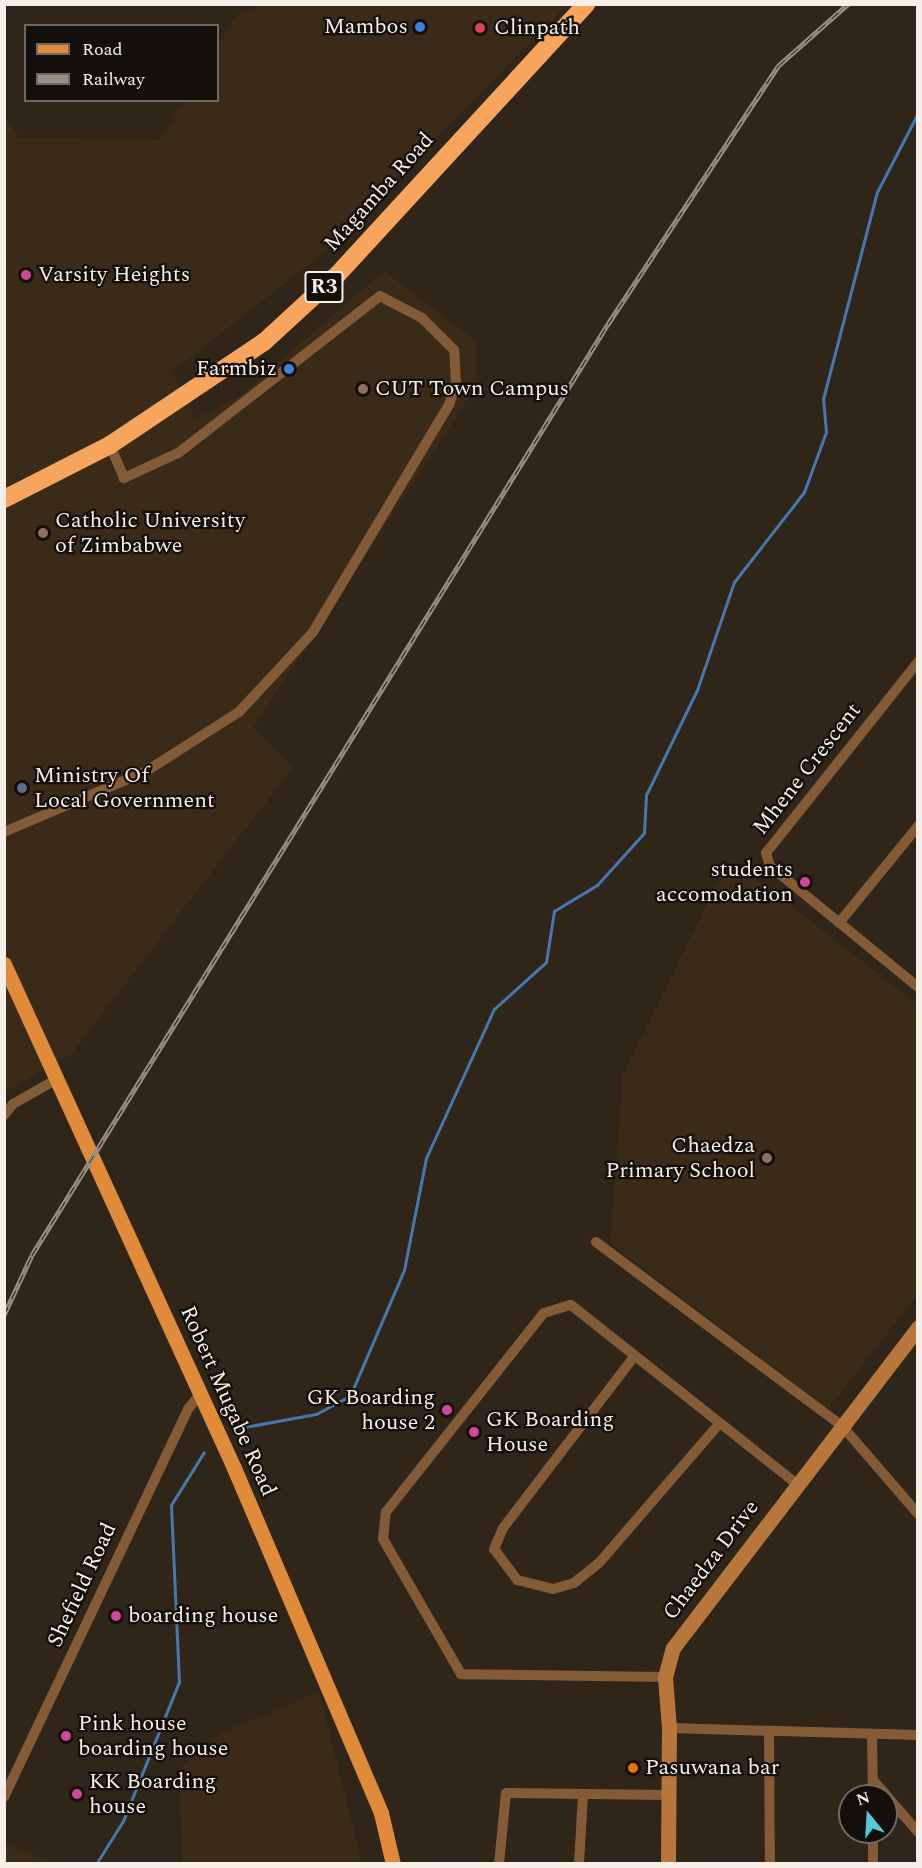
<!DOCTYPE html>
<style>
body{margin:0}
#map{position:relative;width:922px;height:1868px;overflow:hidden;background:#2f2518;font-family:Spectral,serif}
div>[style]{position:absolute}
.built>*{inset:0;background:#3a2b19}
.stream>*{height:3px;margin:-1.5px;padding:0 1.5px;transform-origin:1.5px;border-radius:1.5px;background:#4678b0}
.street>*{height:10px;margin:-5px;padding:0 5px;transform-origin:5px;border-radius:5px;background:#835b37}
.secondary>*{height:15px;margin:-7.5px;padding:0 7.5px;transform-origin:7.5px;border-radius:7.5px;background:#b7763b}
.primary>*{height:15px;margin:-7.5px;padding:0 7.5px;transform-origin:7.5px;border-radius:7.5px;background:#df8b3a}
.highway>*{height:18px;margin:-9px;padding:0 9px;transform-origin:9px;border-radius:9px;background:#f7a55d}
.rail>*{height:5px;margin-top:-2.5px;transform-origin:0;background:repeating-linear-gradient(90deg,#140f0a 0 9px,#999085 0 18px);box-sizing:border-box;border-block:2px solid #999085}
.dots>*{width:16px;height:16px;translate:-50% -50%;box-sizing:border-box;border:3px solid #140f0a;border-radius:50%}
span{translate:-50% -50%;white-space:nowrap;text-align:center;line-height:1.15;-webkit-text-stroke:4.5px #140f0a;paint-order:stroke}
.shield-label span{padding:2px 4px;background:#140f0a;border:2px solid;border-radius:4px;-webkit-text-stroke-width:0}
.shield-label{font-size:21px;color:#f7efe7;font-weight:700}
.poi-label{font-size:22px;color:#f7efe7}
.right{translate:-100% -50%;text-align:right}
.left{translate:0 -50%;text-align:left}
.street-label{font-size:22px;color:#f7efe7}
.frame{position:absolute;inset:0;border:6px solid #f7efe7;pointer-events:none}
.legend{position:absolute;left:24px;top:24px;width:195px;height:78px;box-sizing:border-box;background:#140f0a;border:2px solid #6f6962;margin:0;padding:8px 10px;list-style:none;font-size:18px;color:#f7efe7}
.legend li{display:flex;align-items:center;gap:12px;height:30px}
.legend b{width:30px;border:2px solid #6f6962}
.north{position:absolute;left:838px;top:1784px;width:60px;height:60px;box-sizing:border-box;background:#140f0a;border:2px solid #6f6962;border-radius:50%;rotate:342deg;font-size:16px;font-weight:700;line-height:24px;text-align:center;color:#f7efe7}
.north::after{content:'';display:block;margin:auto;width:21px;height:27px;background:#53cadc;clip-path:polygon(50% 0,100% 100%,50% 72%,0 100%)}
</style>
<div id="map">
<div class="built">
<i style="clip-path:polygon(261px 5px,567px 5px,322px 254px,172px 372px,196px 419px,238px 397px,384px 271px,476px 341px,477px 385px,253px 728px,293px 767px,71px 1054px,5px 1092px,4px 114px,19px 138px,160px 140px,185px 101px,218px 100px,218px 46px,236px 16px)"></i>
<i style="clip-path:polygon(730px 858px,917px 1004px,917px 1295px,828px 1409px,610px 1243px,623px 1074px)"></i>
<i style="clip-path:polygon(319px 1692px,362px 1863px,182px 1863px,179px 1769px,221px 1733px)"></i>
<i style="clip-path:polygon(4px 1843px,5px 1843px,54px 1863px,5px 1863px)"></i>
</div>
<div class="stream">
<i style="left:239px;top:1428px;width:78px;rotate:-10.3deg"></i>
<i style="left:316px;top:1414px;width:38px;rotate:-28deg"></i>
<i style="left:350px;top:1396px;width:137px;rotate:-66.8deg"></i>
<i style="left:404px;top:1270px;width:114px;rotate:-78.9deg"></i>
<i style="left:426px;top:1158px;width:164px;rotate:-65.5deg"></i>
<i style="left:494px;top:1009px;width:70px;rotate:-42.1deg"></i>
<i style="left:546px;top:962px;width:52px;rotate:-81.1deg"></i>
<i style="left:554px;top:911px;width:50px;rotate:-31.2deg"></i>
<i style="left:597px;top:885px;width:70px;rotate:-47.9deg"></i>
<i style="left:644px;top:833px;width:38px;rotate:-87deg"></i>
<i style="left:646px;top:795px;width:117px;rotate:-64.1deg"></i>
<i style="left:697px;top:690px;width:114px;rotate:-71.1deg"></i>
<i style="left:734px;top:582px;width:114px;rotate:-52.1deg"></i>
<i style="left:804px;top:492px;width:64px;rotate:-69.9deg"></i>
<i style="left:826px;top:432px;width:33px;rotate:-95deg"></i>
<i style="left:823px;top:399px;width:214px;rotate:-75.4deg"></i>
<i style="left:877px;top:192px;width:89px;rotate:-62.6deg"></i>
<i style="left:96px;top:1864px;width:51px;rotate:-57.9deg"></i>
<i style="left:123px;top:1821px;width:150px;rotate:-68.1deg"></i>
<i style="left:179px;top:1682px;width:177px;rotate:-92.6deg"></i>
<i style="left:171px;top:1505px;width:62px;rotate:-58.1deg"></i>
</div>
<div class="street">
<i style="left:918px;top:662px;width:244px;rotate:128.5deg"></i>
<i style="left:766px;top:853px;width:14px;rotate:73deg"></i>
<i style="left:770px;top:866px;width:191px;rotate:39.3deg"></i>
<i style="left:4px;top:832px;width:153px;rotate:-23.1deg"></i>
<i style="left:145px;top:772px;width:112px;rotate:-32.6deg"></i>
<i style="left:239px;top:712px;width:109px;rotate:-47.2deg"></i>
<i style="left:313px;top:632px;width:265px;rotate:-59.1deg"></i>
<i style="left:449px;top:405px;width:22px;rotate:-72deg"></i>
<i style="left:456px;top:384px;width:34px;rotate:-93deg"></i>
<i style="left:454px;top:350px;width:45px;rotate:-135deg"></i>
<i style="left:422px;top:318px;width:47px;rotate:-152.4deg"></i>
<i style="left:380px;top:296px;width:256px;rotate:142.1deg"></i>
<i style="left:178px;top:453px;width:60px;rotate:155.2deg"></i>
<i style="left:124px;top:478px;width:36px;rotate:-113deg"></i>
<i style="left:839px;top:923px;width:125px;rotate:-50.8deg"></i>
<i style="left:4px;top:1115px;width:14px;rotate:-51deg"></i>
<i style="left:13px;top:1104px;width:51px;rotate:-29.6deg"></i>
<i style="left:596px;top:1242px;width:309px;rotate:36.8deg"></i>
<i style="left:843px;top:1427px;width:115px;rotate:49.2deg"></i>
<i style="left:633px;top:1358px;width:214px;rotate:127.4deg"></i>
<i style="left:503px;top:1528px;width:23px;rotate:113deg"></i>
<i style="left:494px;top:1549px;width:39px;rotate:53deg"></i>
<i style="left:517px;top:1580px;width:37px;rotate:14deg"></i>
<i style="left:553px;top:1589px;width:22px;rotate:-16deg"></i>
<i style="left:574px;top:1583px;width:32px;rotate:-39deg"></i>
<i style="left:599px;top:1563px;width:185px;rotate:-49.2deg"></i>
<i style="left:665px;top:1677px;width:204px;rotate:-179.2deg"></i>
<i style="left:461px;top:1674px;width:156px;rotate:-120deg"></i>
<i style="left:383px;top:1539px;width:27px;rotate:-84deg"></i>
<i style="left:386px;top:1512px;width:254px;rotate:-51.6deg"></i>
<i style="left:544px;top:1313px;width:28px;rotate:-17deg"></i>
<i style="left:571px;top:1305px;width:288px;rotate:38.4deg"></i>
<i style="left:669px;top:1728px;width:249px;rotate:1.6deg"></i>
<i style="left:769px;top:1733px;width:131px;rotate:89.6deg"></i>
<i style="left:872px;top:1735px;width:61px;rotate:89.1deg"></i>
<i style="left:873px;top:1780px;width:69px;rotate:49.1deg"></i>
<i style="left:4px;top:1797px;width:429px;rotate:-64.6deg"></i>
<i style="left:188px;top:1409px;width:21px;rotate:-51deg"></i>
<i style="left:499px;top:1864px;width:71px;rotate:-84.4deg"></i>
<i style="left:506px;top:1793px;width:163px;rotate:0.7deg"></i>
<i style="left:579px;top:1864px;width:70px;rotate:-86.7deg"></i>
<i style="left:873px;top:1864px;width:32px;rotate:-90deg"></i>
</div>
<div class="secondary">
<i style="left:668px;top:1864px;width:136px;rotate:-89.6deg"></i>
<i style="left:669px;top:1728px;width:51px;rotate:-94.5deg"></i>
<i style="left:665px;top:1677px;width:30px;rotate:-75deg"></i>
<i style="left:673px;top:1648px;width:404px;rotate:-52.6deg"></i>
</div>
<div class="primary">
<i style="left:4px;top:964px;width:554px;rotate:65.47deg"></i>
<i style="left:234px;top:1468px;width:375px;rotate:66.9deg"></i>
<i style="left:381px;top:1813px;width:52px;rotate:76.8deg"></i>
</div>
<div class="highway">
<i style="left:4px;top:499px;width:119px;rotate:-27deg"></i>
<i style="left:110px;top:445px;width:185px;rotate:-33.8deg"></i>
<i style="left:264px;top:342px;width:100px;rotate:-42.6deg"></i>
<i style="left:338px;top:274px;width:367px;rotate:-47.4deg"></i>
</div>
<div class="rail">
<i style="left:4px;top:1315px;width:66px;rotate:-65deg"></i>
<i style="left:32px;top:1255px;width:1095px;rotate:-58.26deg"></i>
<i style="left:608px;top:324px;width:309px;rotate:-56.6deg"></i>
<i style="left:778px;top:66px;width:94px;rotate:-41.5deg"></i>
</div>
<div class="dots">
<i style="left:420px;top:27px;background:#3f7fe0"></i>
<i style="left:480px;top:28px;background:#e0444e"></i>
<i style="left:26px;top:275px;background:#d1479c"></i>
<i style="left:289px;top:369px;background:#3f7fe0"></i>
<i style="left:363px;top:389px;background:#8d6e63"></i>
<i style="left:43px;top:533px;background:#8d6e63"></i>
<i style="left:22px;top:788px;background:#5c6f8a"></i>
<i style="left:805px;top:882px;background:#d1479c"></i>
<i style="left:767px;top:1158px;background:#8d6e63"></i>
<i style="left:447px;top:1410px;background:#d1479c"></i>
<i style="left:474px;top:1432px;background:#d1479c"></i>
<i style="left:116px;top:1616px;background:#d1479c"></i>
<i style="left:66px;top:1736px;background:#d1479c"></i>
<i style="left:633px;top:1768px;background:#e8710a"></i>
<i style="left:77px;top:1794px;background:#d1479c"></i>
</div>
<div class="shield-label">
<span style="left:324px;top:287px">R3</span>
</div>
<div class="poi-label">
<span class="right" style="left:408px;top:27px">Mambos</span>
<span class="left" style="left:494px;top:28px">Clinpath</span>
<span class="left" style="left:38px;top:275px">Varsity Heights</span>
<span class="right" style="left:277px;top:369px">Farmbiz</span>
<span class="left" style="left:375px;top:389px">CUT Town Campus</span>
<span class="left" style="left:55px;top:533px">Catholic University<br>of Zimbabwe</span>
<span class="left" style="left:34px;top:788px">Ministry Of<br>Local Government</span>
<span class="right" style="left:793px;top:882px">students<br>accomodation</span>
<span class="right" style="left:755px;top:1158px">Chaedza<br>Primary School</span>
<span class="right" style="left:435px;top:1410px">GK Boarding<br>house 2</span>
<span class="left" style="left:486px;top:1432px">GK Boarding<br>House</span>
<span class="left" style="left:128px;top:1616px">boarding house</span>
<span class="left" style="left:78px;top:1736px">Pink house<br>boarding house</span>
<span class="left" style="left:645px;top:1768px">Pasuwana bar</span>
<span class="left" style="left:89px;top:1794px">KK Boarding<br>house</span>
</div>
<div class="street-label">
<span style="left:379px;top:192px;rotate:-48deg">Magamba Road</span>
<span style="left:807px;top:769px;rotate:-52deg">Mhene Crescent</span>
<span style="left:228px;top:1401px;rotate:66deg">Robert Mugabe Road</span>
<span style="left:711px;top:1560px;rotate:-53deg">Chaedza Drive</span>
<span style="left:82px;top:1585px;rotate:-65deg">Shefield Road</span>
</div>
<div class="frame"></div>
<ul class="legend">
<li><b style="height:8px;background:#df8b3a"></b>Road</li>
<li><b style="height:8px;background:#999085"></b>Railway</li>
</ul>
<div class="north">N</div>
</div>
